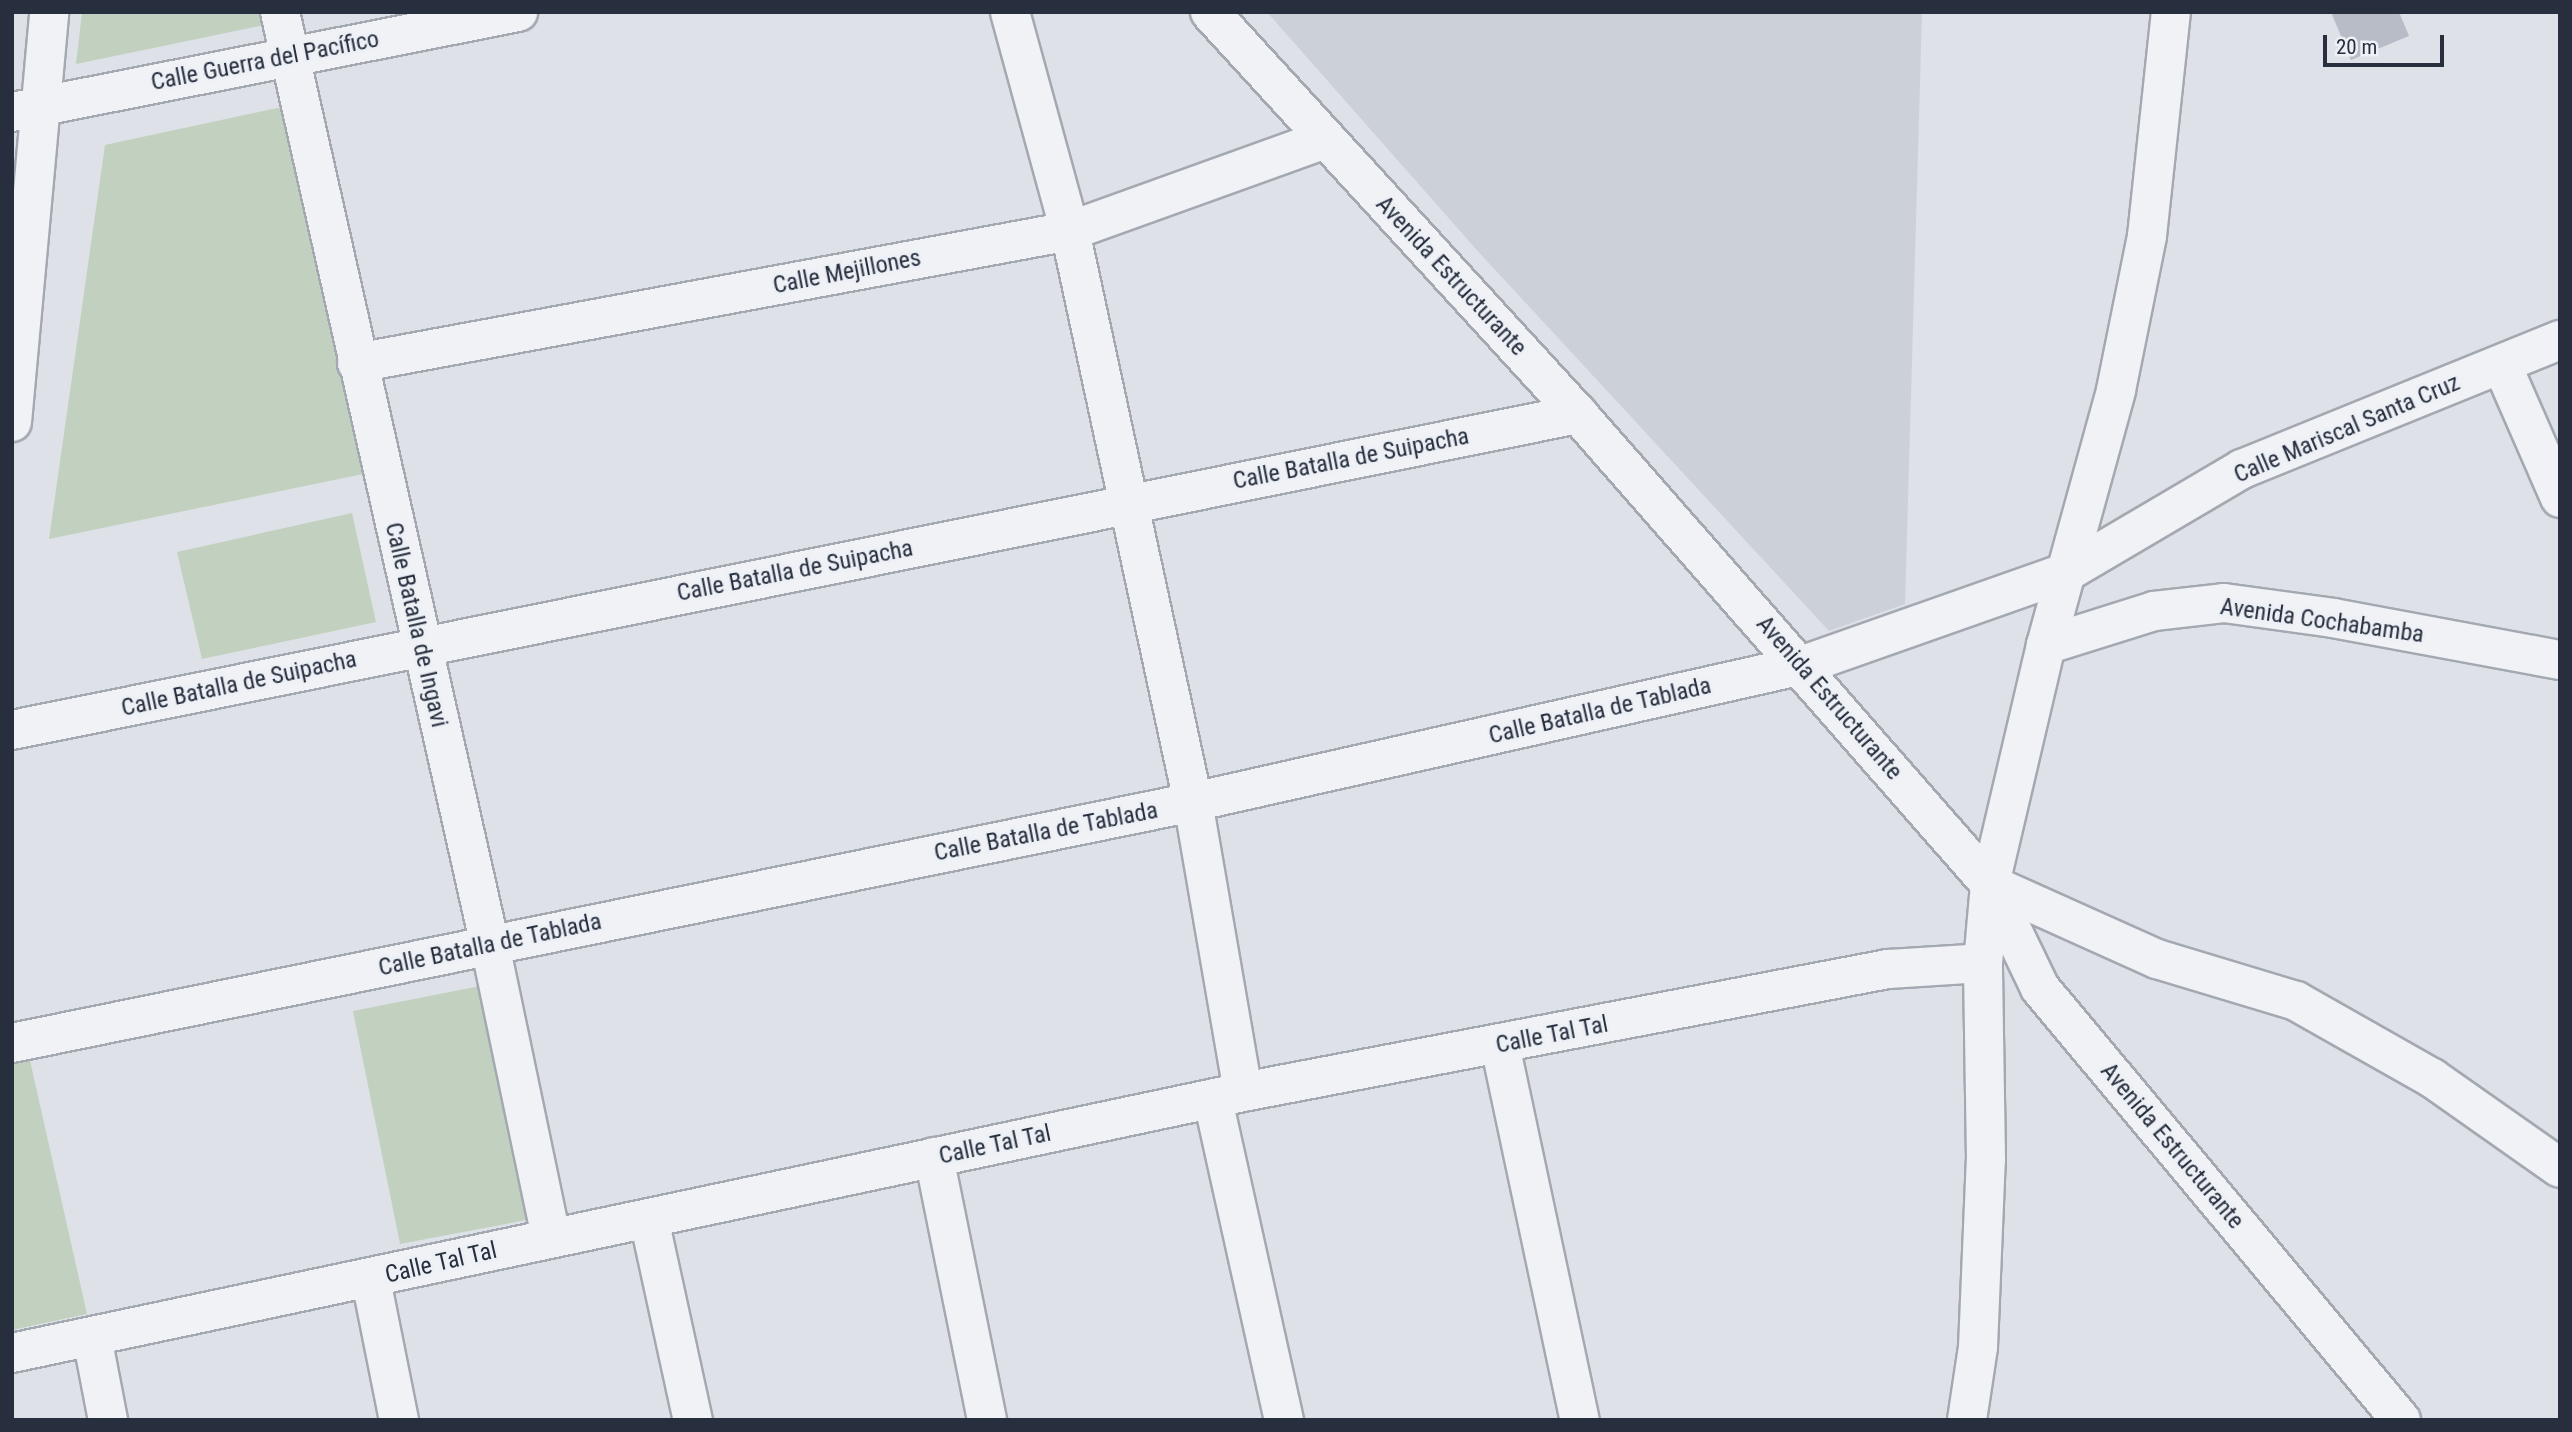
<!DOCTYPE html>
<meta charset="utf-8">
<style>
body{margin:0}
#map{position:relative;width:2572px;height:1432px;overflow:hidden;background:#dee1e7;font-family:"Roboto Condensed",sans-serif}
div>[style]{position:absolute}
.built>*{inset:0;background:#ccd0d9}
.green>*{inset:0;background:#c2d1bf}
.building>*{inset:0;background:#b8bcc7}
.roads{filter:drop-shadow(2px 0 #a3a8b1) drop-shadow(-2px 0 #a3a8b1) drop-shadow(0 2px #a3a8b1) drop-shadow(0 -2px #a3a8b1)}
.minor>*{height:38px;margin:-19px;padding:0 19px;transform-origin:19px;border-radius:19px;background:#f0f2f6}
span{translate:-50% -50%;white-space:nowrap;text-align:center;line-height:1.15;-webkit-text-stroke:6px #edf0f5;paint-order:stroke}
.street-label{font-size:24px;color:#272e3e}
.frame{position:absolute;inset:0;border:14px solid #272e3e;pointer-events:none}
.scale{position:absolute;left:2323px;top:35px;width:121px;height:32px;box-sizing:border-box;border:4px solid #272e3e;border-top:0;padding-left:9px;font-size:21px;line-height:24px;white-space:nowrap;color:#272e3e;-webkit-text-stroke:5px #edf0f5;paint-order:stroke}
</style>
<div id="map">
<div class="built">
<i style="clip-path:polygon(1267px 12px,1922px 12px,1905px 604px,1829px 631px,1475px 248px)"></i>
</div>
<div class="green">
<i style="clip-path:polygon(82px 12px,266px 12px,269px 24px,76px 64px)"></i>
<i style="clip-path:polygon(282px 107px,363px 474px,49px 539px,105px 145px)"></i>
<i style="clip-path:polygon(352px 513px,376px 622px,202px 659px,177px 552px)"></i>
<i style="clip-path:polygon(480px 986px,527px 1220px,400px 1244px,353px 1011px)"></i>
<i style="clip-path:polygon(29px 1056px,87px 1314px,12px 1330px,12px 1060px)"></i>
</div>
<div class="building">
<i style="clip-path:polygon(2331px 12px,2399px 12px,2409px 36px,2351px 60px)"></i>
</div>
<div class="roads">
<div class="minor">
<i style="left:280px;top:12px;width:956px;rotate:77.32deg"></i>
<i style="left:490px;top:945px;width:298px;rotate:78.2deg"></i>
<i style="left:1010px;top:12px;width:227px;rotate:74.7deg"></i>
<i style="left:1070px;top:231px;width:584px;rotate:77.84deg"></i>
<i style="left:1193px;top:802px;width:294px;rotate:80.2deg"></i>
<i style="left:1210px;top:12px;width:545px;rotate:47.53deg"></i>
<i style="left:1578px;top:414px;width:625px;rotate:48.76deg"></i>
<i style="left:1990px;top:884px;width:115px;rotate:64.3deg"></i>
<i style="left:2040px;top:988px;width:563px;rotate:50.12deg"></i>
<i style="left:12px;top:112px;width:516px;rotate:-11.18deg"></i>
<i style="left:357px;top:363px;width:725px;rotate:-10.49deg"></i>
<i style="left:1070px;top:231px;width:272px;rotate:-19.8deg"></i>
<i style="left:2502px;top:365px;width:145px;rotate:66.4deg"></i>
<i style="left:12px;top:422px;width:412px;rotate:-84.8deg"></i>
<i style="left:2046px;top:645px;width:113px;rotate:-17.5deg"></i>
<i style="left:2154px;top:611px;width:70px;rotate:-6.5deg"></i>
<i style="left:2224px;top:603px;width:110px;rotate:7.8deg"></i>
<i style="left:2333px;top:618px;width:231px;rotate:10.5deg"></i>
<i style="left:12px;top:730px;width:1598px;rotate:-11.41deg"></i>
<i style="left:1990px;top:884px;width:183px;rotate:24.2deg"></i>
<i style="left:2157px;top:959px;width:145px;rotate:16.8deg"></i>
<i style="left:2296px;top:1001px;width:156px;rotate:29.5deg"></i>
<i style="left:2432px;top:1078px;width:156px;rotate:35.1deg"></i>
<i style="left:12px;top:1043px;width:1205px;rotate:-11.53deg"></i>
<i style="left:1193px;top:802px;width:625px;rotate:-12.66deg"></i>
<i style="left:1803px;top:665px;width:280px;rotate:-19.4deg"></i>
<i style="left:2067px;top:572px;width:203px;rotate:-30.5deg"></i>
<i style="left:2242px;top:469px;width:343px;rotate:-22.1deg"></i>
<i style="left:1500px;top:1045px;width:383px;rotate:78deg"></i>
<i style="left:1213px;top:1100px;width:328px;rotate:77.5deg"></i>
<i style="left:934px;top:1157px;width:268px;rotate:78.6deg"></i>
<i style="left:649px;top:1219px;width:206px;rotate:77.7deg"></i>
<i style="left:371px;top:1280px;width:143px;rotate:78.7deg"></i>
<i style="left:92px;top:1337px;width:85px;rotate:79.1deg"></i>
<i style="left:12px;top:1353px;width:1258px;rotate:-11.97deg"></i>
<i style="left:1243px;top:1092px;width:657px;rotate:-10.8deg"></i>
<i style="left:1888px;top:969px;width:95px;rotate:-3.6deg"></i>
<i style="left:1967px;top:1420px;width:74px;rotate:-81.4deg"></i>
<i style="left:1978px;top:1347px;width:187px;rotate:-87.6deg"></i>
<i style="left:1986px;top:1160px;width:197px;rotate:-90.9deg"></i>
<i style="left:1983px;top:963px;width:79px;rotate:-84.9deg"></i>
<i style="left:1990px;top:884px;width:245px;rotate:-76.8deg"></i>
<i style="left:2046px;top:645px;width:264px;rotate:-74.6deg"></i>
<i style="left:2116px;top:390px;width:157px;rotate:-78.6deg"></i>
<i style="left:2147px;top:236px;width:225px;rotate:-83.9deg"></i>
</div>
</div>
<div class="street-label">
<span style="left:265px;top:61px;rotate:-11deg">Calle Guerra del Pacífico</span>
<span style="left:847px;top:272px;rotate:-11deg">Calle Mejillones</span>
<span style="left:1451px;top:276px;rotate:47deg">Avenida Estructurante</span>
<span style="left:2347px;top:429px;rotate:-23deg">Calle Mariscal Santa Cruz</span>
<span style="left:1351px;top:459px;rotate:-11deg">Calle Batalla de Suipacha</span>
<span style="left:795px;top:571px;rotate:-11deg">Calle Batalla de Suipacha</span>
<span style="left:2322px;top:621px;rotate:8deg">Avenida Cochabamba</span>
<span style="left:416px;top:625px;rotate:77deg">Calle Batalla de Ingavi</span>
<span style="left:239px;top:684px;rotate:-12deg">Calle Batalla de Suipacha</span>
<span style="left:1829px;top:698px;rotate:49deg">Avenida Estructurante</span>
<span style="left:1600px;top:711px;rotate:-13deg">Calle Batalla de Tablada</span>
<span style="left:1046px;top:832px;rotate:-11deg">Calle Batalla de Tablada</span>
<span style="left:490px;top:945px;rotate:-12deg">Calle Batalla de Tablada</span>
<span style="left:1552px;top:1035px;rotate:-11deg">Calle Tal Tal</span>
<span style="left:995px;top:1145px;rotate:-12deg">Calle Tal Tal</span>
<span style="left:2172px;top:1146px;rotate:50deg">Avenida Estructurante</span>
<span style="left:441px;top:1263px;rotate:-13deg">Calle Tal Tal</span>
</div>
<div class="frame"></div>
<div class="scale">20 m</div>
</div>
